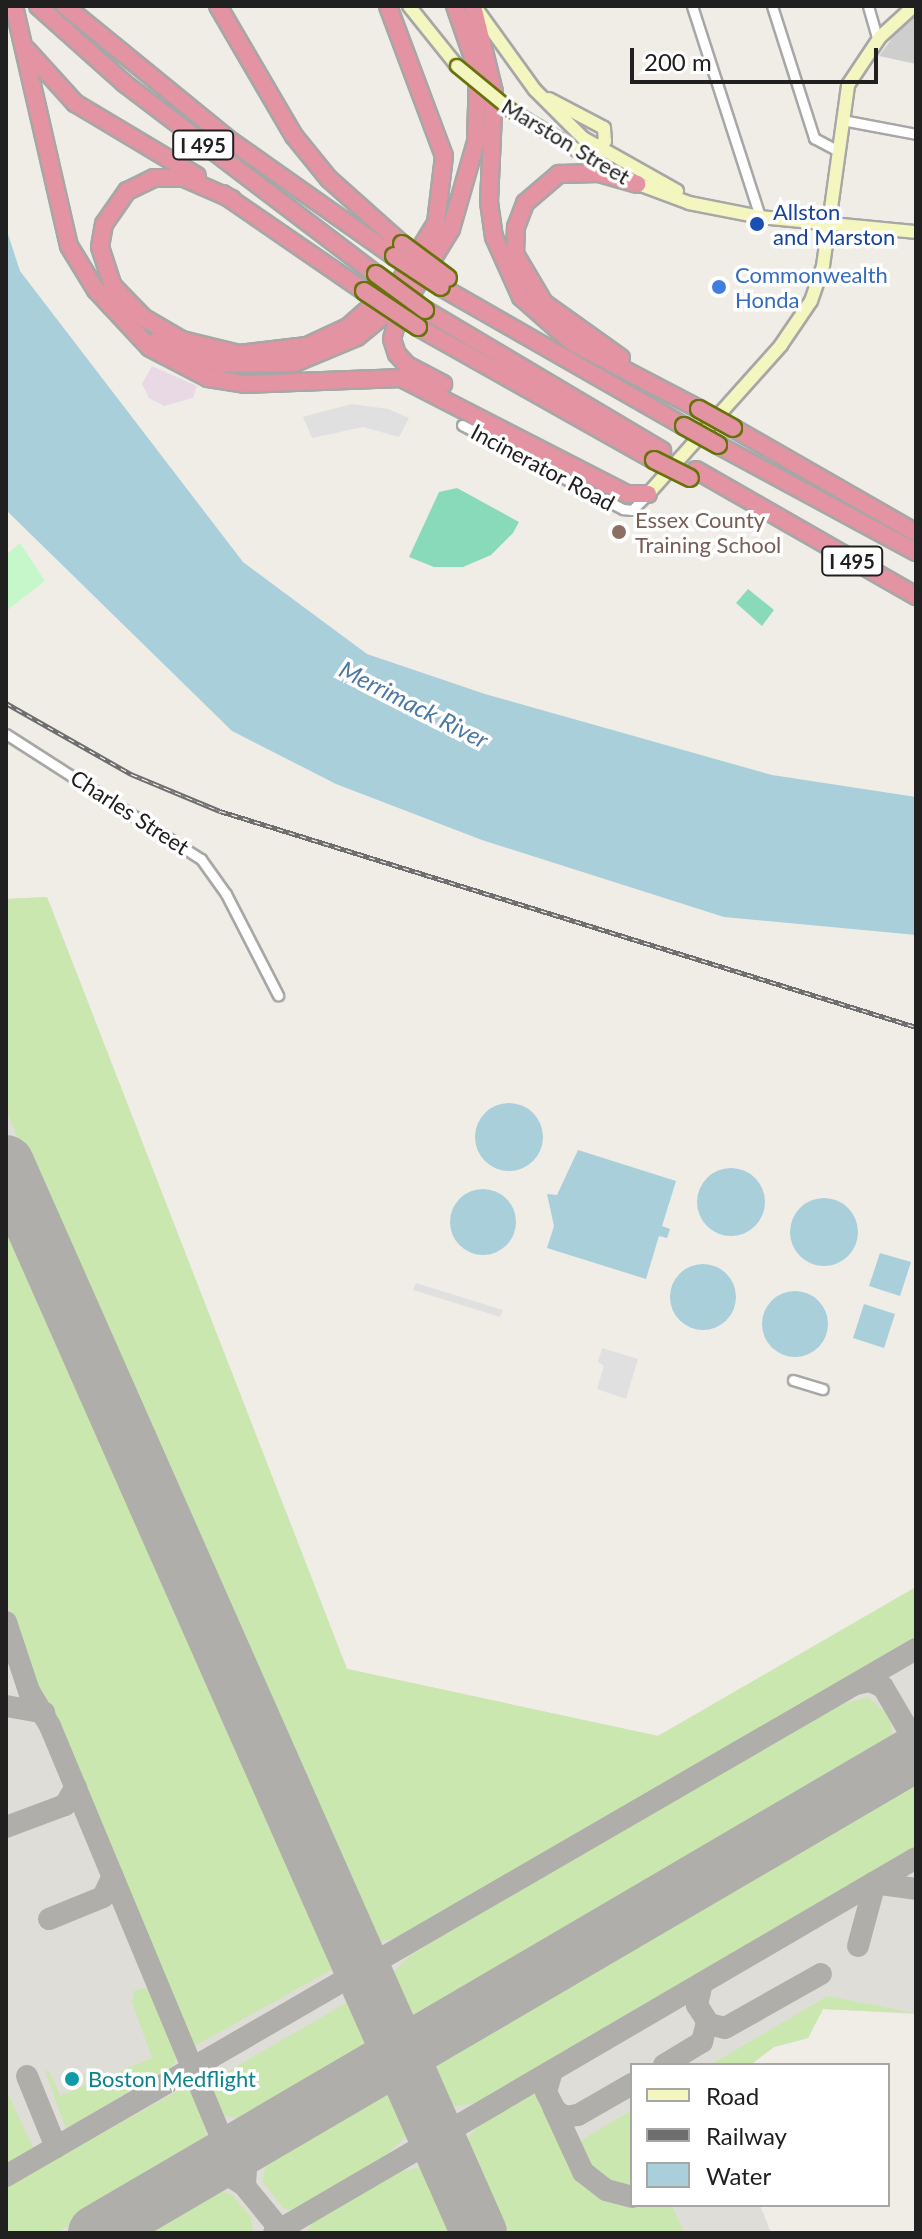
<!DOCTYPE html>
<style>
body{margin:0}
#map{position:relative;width:922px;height:2239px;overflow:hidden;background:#f0ede6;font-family:Lato,sans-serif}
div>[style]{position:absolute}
.industrial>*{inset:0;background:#e8d9e5}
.religious>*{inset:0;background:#cecece}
.airport>*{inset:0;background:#deddd8}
.grass>*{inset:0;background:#cae7af}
.park>*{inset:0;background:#c6f7ca}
.pitch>*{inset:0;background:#89dabb}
.parking>*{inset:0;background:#e0e0e0}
.water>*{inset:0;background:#a9cfdb}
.round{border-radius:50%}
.taxiway>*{height:22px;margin:-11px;padding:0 11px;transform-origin:11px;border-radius:11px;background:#afaeaa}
.runway>*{height:56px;margin:-28px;padding:0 28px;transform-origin:28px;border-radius:28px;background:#afaeaa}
.roads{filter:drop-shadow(2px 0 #a7a7a7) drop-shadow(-2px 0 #a7a7a7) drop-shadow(0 2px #a7a7a7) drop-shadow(0 -2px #a7a7a7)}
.street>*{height:9px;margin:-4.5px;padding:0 4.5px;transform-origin:4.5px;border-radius:4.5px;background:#fff}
.secondary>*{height:12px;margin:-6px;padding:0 6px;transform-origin:6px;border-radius:6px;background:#f3f6be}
.highway>*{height:16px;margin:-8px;padding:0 8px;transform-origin:8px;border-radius:8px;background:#e393a1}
.rail>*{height:5px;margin-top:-2.5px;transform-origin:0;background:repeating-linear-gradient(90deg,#fff 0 6px,#6e6e6e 0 12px);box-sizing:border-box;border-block:2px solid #6e6e6e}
.bridges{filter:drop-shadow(2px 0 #67720b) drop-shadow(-2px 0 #67720b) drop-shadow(0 2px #67720b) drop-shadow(0 -2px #67720b)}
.secondary-bridge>*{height:12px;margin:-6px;padding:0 6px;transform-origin:6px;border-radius:6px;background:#f3f6be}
.highway-bridge>*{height:16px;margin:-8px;padding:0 8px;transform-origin:8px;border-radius:8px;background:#e393a1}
.dots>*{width:22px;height:22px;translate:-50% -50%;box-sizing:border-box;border:4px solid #fff;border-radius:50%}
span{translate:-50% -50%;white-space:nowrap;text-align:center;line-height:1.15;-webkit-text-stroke:7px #fff;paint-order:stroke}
.shield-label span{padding:2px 6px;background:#fff;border:2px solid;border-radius:6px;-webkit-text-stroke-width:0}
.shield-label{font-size:20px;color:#202020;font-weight:700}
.street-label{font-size:22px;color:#202020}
.transit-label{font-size:22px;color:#164399}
.left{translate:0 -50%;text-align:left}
.shop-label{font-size:22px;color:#366cbe}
.education-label{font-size:22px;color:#785e54}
.culture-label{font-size:22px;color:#0d838f}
.water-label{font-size:24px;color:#4d78a3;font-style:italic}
.frame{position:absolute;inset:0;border:8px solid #202020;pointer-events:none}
.legend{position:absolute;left:630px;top:2063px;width:260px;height:144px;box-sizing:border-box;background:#fff;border:2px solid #a6a6a6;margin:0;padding:10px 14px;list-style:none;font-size:24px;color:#202020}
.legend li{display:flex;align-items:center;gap:16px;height:40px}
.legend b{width:40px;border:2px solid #a6a6a6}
.scale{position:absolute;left:630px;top:48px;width:248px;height:36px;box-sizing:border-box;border:4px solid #202020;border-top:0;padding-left:10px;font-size:24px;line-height:28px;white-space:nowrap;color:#202020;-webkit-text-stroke:6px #fff;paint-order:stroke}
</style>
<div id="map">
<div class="industrial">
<i style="clip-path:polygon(152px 366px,197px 386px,193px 398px,164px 406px,149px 398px,142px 384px)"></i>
</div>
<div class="religious">
<i style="clip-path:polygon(916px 15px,916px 64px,879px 56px,895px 34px)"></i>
</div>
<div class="airport">
<i style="clip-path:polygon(47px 897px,347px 1669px,658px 1736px,916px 1587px,916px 2014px,823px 2009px,808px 2038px,774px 2047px,750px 2065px,632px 2065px,632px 2205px,760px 2205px,771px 2233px,6px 2233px,6px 899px)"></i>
</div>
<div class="grass">
<i style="clip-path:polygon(47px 897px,347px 1669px,658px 1736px,916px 1587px,916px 1640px,405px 1936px,372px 1943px,6px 1111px,6px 899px)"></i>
<i style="clip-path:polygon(6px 1209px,340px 1965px,191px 2048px,33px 1679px,6px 1600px)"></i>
<i style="clip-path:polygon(868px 1697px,889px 1716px,894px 1743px,409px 2027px,388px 1978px,409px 1956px,746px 1755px,836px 1706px)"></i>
<i style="clip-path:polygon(916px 1775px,916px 1850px,507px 2087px,476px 2103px,444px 2108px,425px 2063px)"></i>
<i style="clip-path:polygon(145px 1988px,153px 1992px,176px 2045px,175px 2064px,66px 2129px,45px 2071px,49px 2071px,60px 2096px,152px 2058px,132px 2002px,134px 1991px)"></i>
<i style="clip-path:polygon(828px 1996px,914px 2013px,823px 2009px,808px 2038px,774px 2047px,750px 2065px,710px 2065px)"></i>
<i style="clip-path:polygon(355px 1998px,376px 2046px,248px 2120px,222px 2115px,206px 2084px)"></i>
<i style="clip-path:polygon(391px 2084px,409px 2134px,379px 2161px,311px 2203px,294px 2211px,283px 2208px,262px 2181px,269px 2154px)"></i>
<i style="clip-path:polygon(183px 2088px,196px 2095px,207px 2121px,206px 2139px,199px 2149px,56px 2233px,6px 2233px,6px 2187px)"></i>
<i style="clip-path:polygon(6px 2090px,36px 2153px,12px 2169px,6px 2168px)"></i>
<i style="clip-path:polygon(536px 2092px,573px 2167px,587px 2183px,632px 2205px,672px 2206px,684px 2233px,500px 2233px,461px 2146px,477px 2127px)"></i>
<i style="clip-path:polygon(632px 2110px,632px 2194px,630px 2194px,598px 2180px,573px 2145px)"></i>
<i style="clip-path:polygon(426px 2166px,458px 2233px,306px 2233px,317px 2216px,399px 2172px)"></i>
<i style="clip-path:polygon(216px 2190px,231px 2194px,251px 2217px,253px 2233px,135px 2233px)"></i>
</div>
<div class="park">
<i style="clip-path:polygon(20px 543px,45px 581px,6px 611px,6px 555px)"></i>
</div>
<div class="pitch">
<i style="clip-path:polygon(457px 488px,519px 522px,513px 533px,491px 555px,463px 567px,434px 567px,409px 557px,439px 492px)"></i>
<i style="clip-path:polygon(748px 589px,774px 610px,762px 626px,736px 603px)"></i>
</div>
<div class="parking">
<i style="clip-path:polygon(351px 404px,388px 409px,409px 418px,399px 437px,363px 427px,312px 438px,303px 417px)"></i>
<i style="clip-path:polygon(416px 1283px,503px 1310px,500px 1317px,413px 1290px)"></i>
<i style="clip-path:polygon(602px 1348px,638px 1359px,626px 1399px,597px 1389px,604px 1366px,598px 1362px)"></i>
</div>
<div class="water">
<i style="clip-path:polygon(6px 228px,20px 271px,243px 562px,367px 654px,485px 694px,772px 775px,916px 797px,916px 935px,724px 917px,482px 840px,336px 784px,232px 731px,6px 510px)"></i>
<i class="round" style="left:475px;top:1103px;width:68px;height:68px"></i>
<i style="clip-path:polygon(578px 1150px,676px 1181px,662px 1226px,670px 1229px,667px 1238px,659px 1236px,646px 1279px,547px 1248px,554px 1226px,547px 1194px,557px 1195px)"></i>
<i class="round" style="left:697px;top:1168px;width:68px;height:68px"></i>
<i class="round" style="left:450px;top:1189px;width:66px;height:66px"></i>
<i class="round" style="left:790px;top:1198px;width:68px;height:68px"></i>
<i style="clip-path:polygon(880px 1253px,911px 1262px,900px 1296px,869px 1286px)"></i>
<i class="round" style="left:670px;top:1264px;width:66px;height:66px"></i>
<i class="round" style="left:762px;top:1291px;width:66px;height:66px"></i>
<i style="clip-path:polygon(864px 1304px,895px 1314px,884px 1348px,853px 1338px)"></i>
</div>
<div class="taxiway">
<i style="left:6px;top:1622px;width:73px;rotate:71.6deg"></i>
<i style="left:29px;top:1691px;width:41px;rotate:59deg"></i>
<i style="left:50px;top:1726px;width:465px;rotate:67.4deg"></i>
<i style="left:229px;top:2155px;width:38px;rotate:62deg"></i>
<i style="left:247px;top:2189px;width:57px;rotate:50.7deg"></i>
<i style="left:856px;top:1684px;width:14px;rotate:-12deg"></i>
<i style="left:870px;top:1681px;width:14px;rotate:25deg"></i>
<i style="left:883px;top:1687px;width:53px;rotate:59.6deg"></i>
<i style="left:6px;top:1706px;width:39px;rotate:10deg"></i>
<i style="left:835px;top:1798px;width:77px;rotate:-29.6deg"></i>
<i style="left:902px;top:1760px;width:14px;rotate:-54deg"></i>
<i style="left:910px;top:1749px;width:16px;rotate:-90deg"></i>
<i style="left:910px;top:1733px;width:8px;rotate:40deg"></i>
<i style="left:6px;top:1827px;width:63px;rotate:-20.4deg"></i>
<i style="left:65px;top:1805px;width:21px;rotate:-59deg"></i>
<i style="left:873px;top:1883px;width:43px;rotate:7.9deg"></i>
<i style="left:49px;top:1919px;width:58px;rotate:-22.2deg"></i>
<i style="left:103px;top:1897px;width:23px;rotate:-65deg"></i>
<i style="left:858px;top:1946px;width:65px;rotate:-74.9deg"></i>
<i style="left:702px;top:1983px;width:23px;rotate:103deg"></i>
<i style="left:697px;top:2005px;width:22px;rotate:58deg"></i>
<i style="left:709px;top:2024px;width:16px;rotate:14deg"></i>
<i style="left:725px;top:2028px;width:110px;rotate:-29.4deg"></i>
<i style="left:664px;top:2065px;width:44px;rotate:-31.2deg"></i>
<i style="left:702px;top:2042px;width:21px;rotate:-76deg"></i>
<i style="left:552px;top:2071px;width:22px;rotate:106deg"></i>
<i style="left:546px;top:2092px;width:20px;rotate:63deg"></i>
<i style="left:555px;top:2110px;width:12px;rotate:35deg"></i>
<i style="left:565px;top:2117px;width:13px;rotate:-9deg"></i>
<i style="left:578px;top:2115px;width:62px;rotate:-29.9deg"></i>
<i style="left:27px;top:2076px;width:77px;rotate:67.8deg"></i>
<i style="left:416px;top:2090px;width:39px;rotate:71deg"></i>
<i style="left:429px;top:2127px;width:23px;rotate:115deg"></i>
<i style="left:553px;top:2107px;width:72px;rotate:65.2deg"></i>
<i style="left:583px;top:2172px;width:29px;rotate:38deg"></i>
<i style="left:606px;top:2190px;width:27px;rotate:15deg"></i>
<i style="left:6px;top:2176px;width:1052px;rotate:-30.08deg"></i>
<i style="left:192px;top:2177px;width:31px;rotate:-11deg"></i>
<i style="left:222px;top:2171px;width:27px;rotate:33deg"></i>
<i style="left:456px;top:2180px;width:37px;rotate:-107deg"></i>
<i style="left:445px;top:2145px;width:21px;rotate:-59deg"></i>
<i style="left:245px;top:2184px;width:32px;rotate:-86deg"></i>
<i style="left:247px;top:2152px;width:34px;rotate:-40deg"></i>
<i style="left:274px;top:2233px;width:743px;rotate:-30.29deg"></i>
</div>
<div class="runway">
<i style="left:6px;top:1163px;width:1170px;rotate:66.15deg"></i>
<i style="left:96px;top:2233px;width:950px;rotate:-30.34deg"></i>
</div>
<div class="roads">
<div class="street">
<i style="left:692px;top:6px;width:222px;rotate:72.1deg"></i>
<i style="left:772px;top:6px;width:139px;rotate:72.3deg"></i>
<i style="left:814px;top:138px;width:27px;rotate:28deg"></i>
<i style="left:868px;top:6px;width:36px;rotate:74deg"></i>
<i style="left:842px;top:120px;width:75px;rotate:10.7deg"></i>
<i style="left:462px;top:425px;width:182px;rotate:27.6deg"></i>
<i style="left:623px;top:509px;width:9px;rotate:6deg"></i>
<i style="left:632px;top:510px;width:23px;rotate:-45deg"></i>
<i style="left:6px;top:734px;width:232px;rotate:32.7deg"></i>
<i style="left:201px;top:859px;width:43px;rotate:54.5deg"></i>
<i style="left:226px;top:894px;width:114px;rotate:62.8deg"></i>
<i style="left:793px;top:1380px;width:31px;rotate:17deg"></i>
</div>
<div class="secondary">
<i style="left:409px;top:6px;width:77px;rotate:51.3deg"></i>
<i style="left:478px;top:11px;width:97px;rotate:54.2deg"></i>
<i style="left:535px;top:90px;width:68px;rotate:45deg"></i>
<i style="left:583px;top:138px;width:108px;rotate:29.4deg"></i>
<i style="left:549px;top:99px;width:62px;rotate:27.8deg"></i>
<i style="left:604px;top:128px;width:13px;rotate:86deg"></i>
<i style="left:605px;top:141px;width:16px;rotate:137deg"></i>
<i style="left:512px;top:111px;width:118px;rotate:31.1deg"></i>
<i style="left:630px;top:181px;width:63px;rotate:20.4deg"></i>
<i style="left:689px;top:203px;width:72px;rotate:11.2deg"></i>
<i style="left:760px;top:217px;width:157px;rotate:5.5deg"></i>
<i style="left:648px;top:494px;width:200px;rotate:-48.2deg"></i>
<i style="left:781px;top:345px;width:53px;rotate:-55.7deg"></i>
<i style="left:811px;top:301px;width:37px;rotate:-71deg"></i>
<i style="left:823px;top:266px;width:183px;rotate:-82.1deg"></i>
<i style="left:848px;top:85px;width:58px;rotate:-56.3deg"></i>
<i style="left:880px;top:37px;width:46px;rotate:-42.4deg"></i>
</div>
<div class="highway">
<i style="left:14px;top:6px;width:246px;rotate:77.1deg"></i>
<i style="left:69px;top:246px;width:52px;rotate:58.5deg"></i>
<i style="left:96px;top:290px;width:79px;rotate:47deg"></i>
<i style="left:150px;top:348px;width:65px;rotate:27.3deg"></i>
<i style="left:208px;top:378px;width:37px;rotate:9deg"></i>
<i style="left:245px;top:384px;width:156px;rotate:-2.2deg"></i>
<i style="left:401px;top:378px;width:254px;rotate:27.2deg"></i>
<i style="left:627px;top:494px;width:21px"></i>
<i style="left:38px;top:6px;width:115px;rotate:41.8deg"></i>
<i style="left:124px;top:83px;width:316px;rotate:37.2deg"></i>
<i style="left:65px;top:6px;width:210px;rotate:39.2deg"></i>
<i style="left:228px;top:139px;width:203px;rotate:35.2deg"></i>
<i style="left:218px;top:6px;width:151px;rotate:59.7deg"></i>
<i style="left:294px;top:136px;width:55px;rotate:50.9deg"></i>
<i style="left:329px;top:179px;width:98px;rotate:41.7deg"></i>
<i style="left:473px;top:6px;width:89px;rotate:76.3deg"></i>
<i style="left:494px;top:92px;width:110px;rotate:92.6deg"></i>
<i style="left:489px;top:202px;width:35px;rotate:82deg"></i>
<i style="left:494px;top:237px;width:66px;rotate:65.8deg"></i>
<i style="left:521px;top:297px;width:69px;rotate:41.5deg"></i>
<i style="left:573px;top:343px;width:142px;rotate:27.6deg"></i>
<i style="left:27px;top:50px;width:72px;rotate:47.8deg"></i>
<i style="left:75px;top:103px;width:142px;rotate:30.9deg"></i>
<i style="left:223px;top:194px;width:171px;rotate:34.5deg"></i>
<i style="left:232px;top:199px;width:52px;rotate:-156.4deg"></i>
<i style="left:184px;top:178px;width:30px;rotate:180deg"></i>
<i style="left:154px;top:178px;width:30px;rotate:154deg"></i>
<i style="left:127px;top:191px;width:40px;rotate:124.9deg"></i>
<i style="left:104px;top:224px;width:23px;rotate:100deg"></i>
<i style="left:100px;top:247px;width:40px;rotate:72deg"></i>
<i style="left:112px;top:285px;width:46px;rotate:45.9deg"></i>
<i style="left:144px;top:318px;width:44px;rotate:30.1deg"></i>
<i style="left:182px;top:340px;width:59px;rotate:13.8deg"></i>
<i style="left:239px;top:354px;width:68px;rotate:-6.7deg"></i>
<i style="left:307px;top:346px;width:45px;rotate:-24.9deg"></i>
<i style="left:348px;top:327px;width:71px;rotate:-41.6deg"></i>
<i style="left:401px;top:280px;width:67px;rotate:-58.4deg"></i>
<i style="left:436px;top:223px;width:67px;rotate:-83.2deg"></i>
<i style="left:444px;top:156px;width:160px;rotate:-110.5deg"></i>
<i style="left:441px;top:287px;width:280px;rotate:29.8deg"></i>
<i style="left:402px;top:304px;width:36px;rotate:106deg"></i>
<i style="left:392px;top:339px;width:16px;rotate:72deg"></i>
<i style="left:397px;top:354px;width:15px;rotate:48deg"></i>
<i style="left:407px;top:365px;width:41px;rotate:27.8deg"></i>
<i style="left:425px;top:310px;width:276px;rotate:30.7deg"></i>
<i style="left:418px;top:327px;width:271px;rotate:29.4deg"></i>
<i style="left:156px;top:341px;width:66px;rotate:20.4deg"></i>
<i style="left:218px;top:364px;width:77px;rotate:-0.7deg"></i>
<i style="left:295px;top:363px;width:67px;rotate:-22.8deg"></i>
<i style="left:357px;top:337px;width:72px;rotate:-39.4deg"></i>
<i style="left:413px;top:291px;width:73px;rotate:-58.5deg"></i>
<i style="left:451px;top:229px;width:91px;rotate:-74deg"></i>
<i style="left:476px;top:142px;width:70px;rotate:-88.4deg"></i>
<i style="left:478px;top:72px;width:70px;rotate:-109.2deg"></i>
<i style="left:621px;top:358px;width:95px;rotate:-144.5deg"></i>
<i style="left:544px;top:303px;width:57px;rotate:-120.6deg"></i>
<i style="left:515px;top:254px;width:27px;rotate:-88deg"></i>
<i style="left:516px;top:227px;width:26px;rotate:-69deg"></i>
<i style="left:525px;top:203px;width:45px;rotate:-40.5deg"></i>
<i style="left:559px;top:174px;width:40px;rotate:-1.4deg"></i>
<i style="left:599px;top:173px;width:40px;rotate:16deg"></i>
<i style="left:733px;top:428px;width:211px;rotate:29.8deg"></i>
<i style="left:718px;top:445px;width:225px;rotate:28.4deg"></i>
<i style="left:696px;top:470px;width:254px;rotate:29.8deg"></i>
</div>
</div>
<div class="rail">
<i style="left:6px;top:703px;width:144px;rotate:29.6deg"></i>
<i style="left:131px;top:774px;width:96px;rotate:22.6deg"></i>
<i style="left:220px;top:811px;width:729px;rotate:17.24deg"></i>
</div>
<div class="bridges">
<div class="secondary-bridge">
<i style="left:457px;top:66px;width:71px;rotate:39.3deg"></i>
</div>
<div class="highway-bridge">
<i style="left:402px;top:244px;width:57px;rotate:36.5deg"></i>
<i style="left:394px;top:256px;width:56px;rotate:33.4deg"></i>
<i style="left:376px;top:274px;width:61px;rotate:36.3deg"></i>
<i style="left:364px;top:291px;width:65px;rotate:33.7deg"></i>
<i style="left:699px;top:409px;width:39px;rotate:29deg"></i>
<i style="left:684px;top:426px;width:39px;rotate:29deg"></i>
<i style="left:654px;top:460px;width:40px;rotate:26.6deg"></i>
</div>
</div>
<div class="dots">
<i style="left:757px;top:224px;background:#1a4fb4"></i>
<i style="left:719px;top:287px;background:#3f7fe0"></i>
<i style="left:619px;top:532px;background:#8d6e63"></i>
<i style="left:72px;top:2079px;background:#0f9aa8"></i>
</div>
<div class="shield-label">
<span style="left:203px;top:145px">I 495</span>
<span style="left:852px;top:561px">I 495</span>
</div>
<div class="street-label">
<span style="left:566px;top:141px;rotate:31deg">Marston Street</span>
<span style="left:543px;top:467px;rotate:28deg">Incinerator Road</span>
<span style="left:130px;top:812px;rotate:33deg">Charles Street</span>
</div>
<div class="transit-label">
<span class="left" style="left:773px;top:224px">Allston<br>and Marston</span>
</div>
<div class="shop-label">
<span class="left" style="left:735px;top:287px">Commonwealth<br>Honda</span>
</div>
<div class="education-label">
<span class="left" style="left:635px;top:532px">Essex County<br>Training School</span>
</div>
<div class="culture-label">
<span class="left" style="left:88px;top:2079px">Boston Medflight</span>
</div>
<div class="water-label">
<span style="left:414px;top:704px;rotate:27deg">Merrimack River</span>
</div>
<div class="frame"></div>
<ul class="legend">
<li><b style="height:10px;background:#f3f6be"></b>Road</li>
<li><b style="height:10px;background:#6e6e6e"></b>Railway</li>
<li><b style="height:22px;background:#a9cfdb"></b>Water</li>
</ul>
<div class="scale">200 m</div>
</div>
